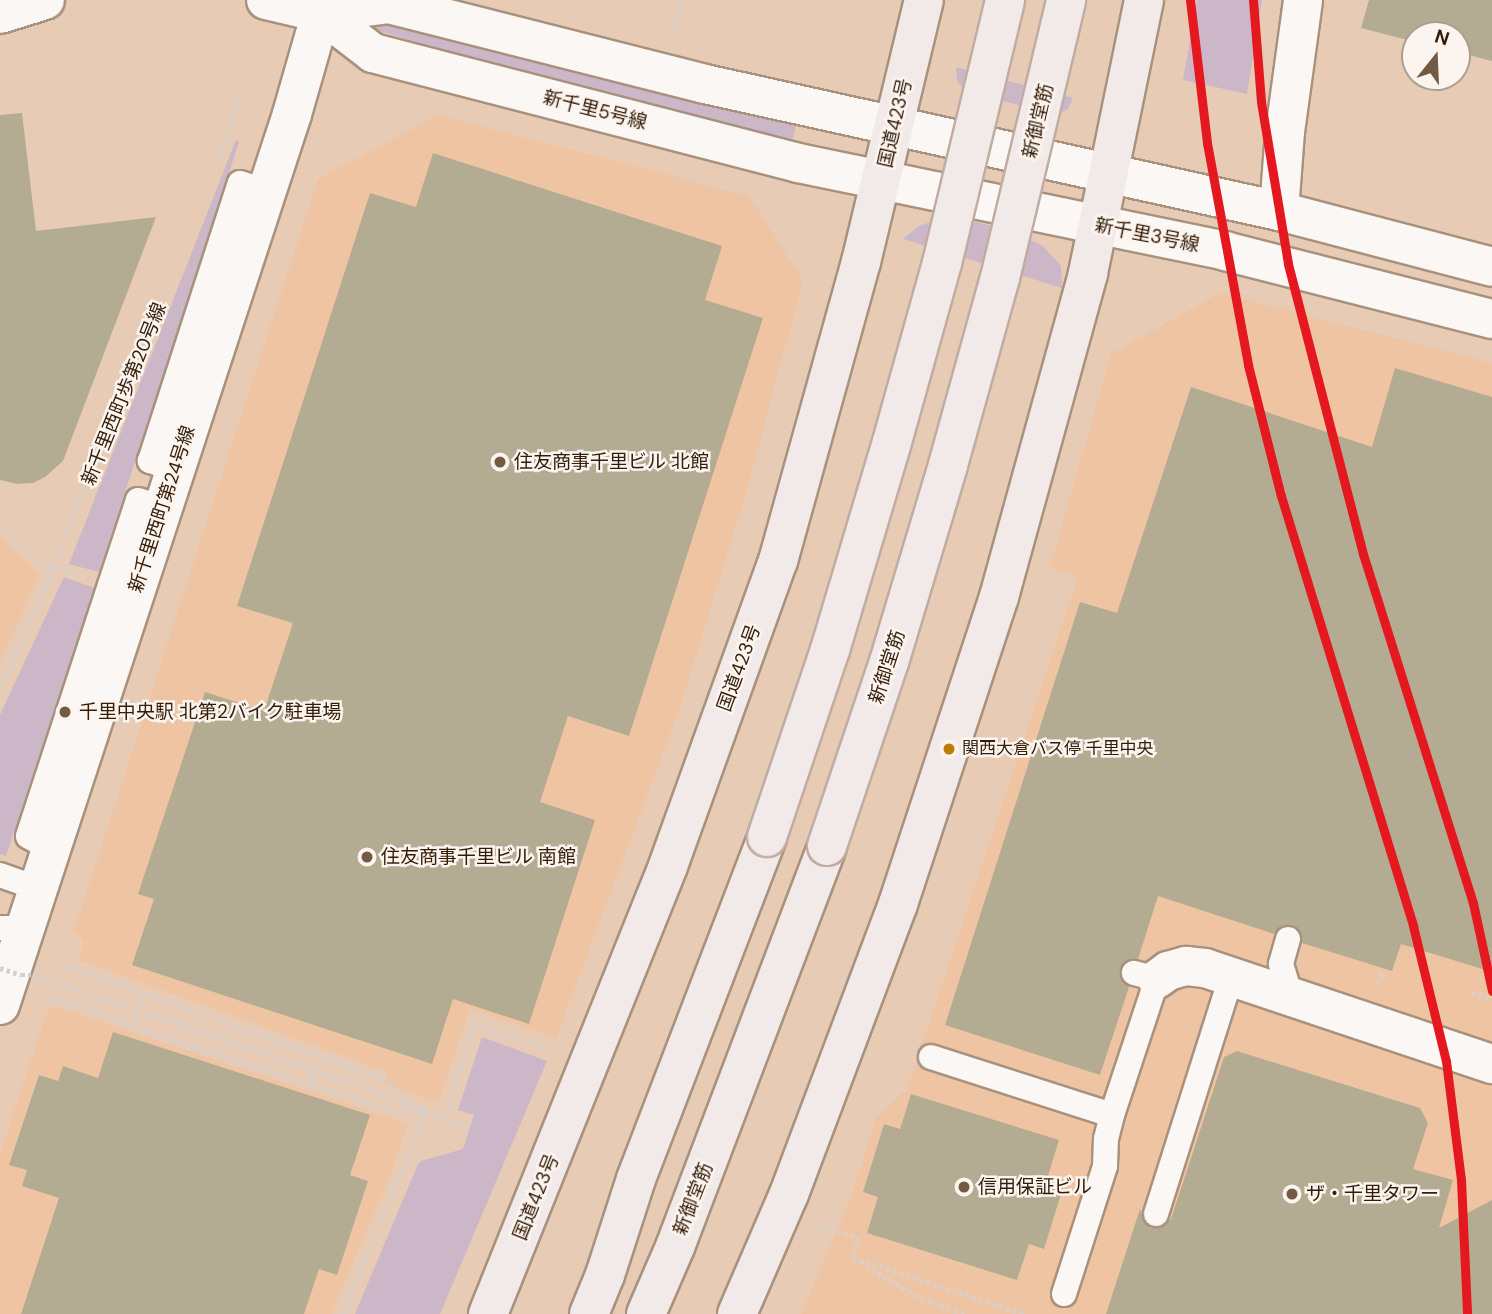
<!DOCTYPE html>
<meta charset="utf-8">
<style>
body{margin:0}
#map{position:relative;width:1492px;height:1314px;overflow:hidden;background:#e7cbb5;font-family:"DM Sans","Noto Sans JP",sans-serif}
div>[style]{position:absolute}
.built>*{inset:0;background:#efc4a3}
.green>*{inset:0;background:#ccb7c8}
.building>*{inset:0;background:#b4ac92}
.path>*{height:4.5px;margin-top:-2.25px;transform-origin:0;background:repeating-linear-gradient(90deg,#d9cfc8 0 3.5px,transparent 0 7px)}
.roads{filter:drop-shadow(2px 0 #a8917d) drop-shadow(-2px 0 #a8917d) drop-shadow(0 2px #a8917d) drop-shadow(0 -2px #a8917d)}
.service>*{height:24px;margin:-12px;padding:0 12px;transform-origin:12px;border-radius:12px;background:#fbf7f4}
.minor>*{height:38px;margin:-19px;padding:0 19px;transform-origin:19px;border-radius:19px;background:#fbf7f4}
.tertiary>*{height:38px;margin:-19px;padding:0 19px;transform-origin:19px;border-radius:19px;background:#fbf7f4}
.trunk>*{height:38px;margin:-19px;padding:0 19px;transform-origin:19px;border-radius:19px;background:#f2eae8}
.path-bridge>*{height:4.5px;margin-top:-2.25px;transform-origin:0;background:repeating-linear-gradient(90deg,#d9cfc8 0 3.5px,transparent 0 7px)}
.bridges{filter:drop-shadow(2px 0 #c0aca2) drop-shadow(-2px 0 #c0aca2) drop-shadow(0 2px #c0aca2) drop-shadow(0 -2px #c0aca2)}
.trunk-bridge>*{height:38px;margin:-19px;padding:0 19px;transform-origin:19px;border-radius:19px;background:#f2eae8}
.metro-1>*{height:9px;margin:-4.5px;padding:0 4.5px;transform-origin:4.5px;border-radius:4.5px;background:#e5171f}
.dots>*{width:19px;height:19px;translate:-50% -50%;box-sizing:border-box;border:4px solid #fbf4ef;border-radius:50%}
span{translate:-50% -50%;white-space:nowrap;text-align:center;line-height:1.15;-webkit-text-stroke:5px #fbf4ef;paint-order:stroke}
.bus-label{font-size:17px;color:#341d08}
.left{translate:0 -50%;text-align:left}
.street-label{font-size:19px;color:#341d08}
.poi-label{font-size:19px;color:#341d08}
.north{position:absolute;left:1401px;top:21px;width:70px;height:70px;box-sizing:border-box;background:#fbf4ef;border:2px solid #ab9e93;border-radius:50%;rotate:18deg;font-size:19px;font-weight:700;line-height:28px;text-align:center;color:#341d08}
.north::after{content:'';display:block;margin:auto;width:24px;height:32px;background:#735a45;clip-path:polygon(50% 0,100% 100%,50% 72%,0 100%)}
</style>
<div id="map">
<div class="built">
<i style="clip-path:polygon(438px 115px,749px 196px,803px 280px,748px 486px,680px 708px,556px 1038px,470px 1009px,438px 1103px,384px 1084px,387px 1072px,79px 960px,84px 941px,74px 931px,318px 179px)"></i>
<i style="clip-path:polygon(1220px 293px,1492px 363px,1492px 1314px,801px 1314px,853px 1192px,876px 1117px,907px 1089px,1078px 577px,1050px 567px,1111px 354px)"></i>
<i style="clip-path:polygon(0 537px,40px 574px,0 662px)"></i>
<i style="clip-path:polygon(54px 1006px,408px 1124px,390px 1176px,331px 1314px,0 1314px,0 1154px,47px 1012px)"></i>
</div>
<div class="green">
<i style="clip-path:polygon(1197px 0,1262px 0,1247px 94px,1183px 80px)"></i>
<i style="clip-path:polygon(376px 20px,453px 39px,796px 126px,792px 140px,457px 54px,373px 29px)"></i>
<i style="clip-path:polygon(956px 67px,1073px 98px,1068px 109px,1056px 115px,965px 91px,957px 81px)"></i>
<i style="clip-path:polygon(236px 140px,239px 142px,99px 572px,69px 564px)"></i>
<i style="clip-path:polygon(949px 215px,1003px 229px,1042px 245px,1061px 266px,1062px 288px,903px 239px,919px 226px)"></i>
<i style="clip-path:polygon(64px 577px,94px 588px,6px 856px,0 854px,0 715px)"></i>
<i style="clip-path:polygon(482px 1037px,547px 1061px,440px 1314px,355px 1314px,418px 1164px,421px 1161px,463px 1149px,474px 1115px,458px 1110px)"></i>
</div>
<div class="building">
<i style="clip-path:polygon(1369px 0,1492px 0,1492px 61px,1457px 52px,1457px 35px,1415px 35px,1415px 42px,1361px 28px)"></i>
<i style="clip-path:polygon(22px 113px,36px 231px,156px 217px,63px 461px,45px 477px,33px 483px,17px 484px,0 480px,0 115px)"></i>
<i style="clip-path:polygon(433px 153px,722px 246px,705px 300px,763px 318px,629px 736px,568px 716px,540px 802px,595px 820px,529px 1024px,453px 999px,432px 1064px,132px 965px,154px 899px,138px 894px,205px 692px,264px 711px,293px 623px,237px 606px,370px 193px,416px 207px)"></i>
<i style="clip-path:polygon(1395px 368px,1492px 397px,1492px 972px,1401px 944px,1392px 971px,1302px 943px,1302px 935px,1293px 925px,1284px 925px,1274px 934px,1158px 896px,1138px 959px,1129px 959px,1120px 969px,1120px 978px,1129px 987px,1100px 1075px,945px 1025px,1080px 602px,1117px 613px,1191px 387px,1372px 447px)"></i>
<i style="clip-path:polygon(113px 1032px,370px 1115px,350px 1175px,368px 1181px,337px 1275px,319px 1269px,304px 1314px,21px 1314px,59px 1198px,22px 1186px,27px 1170px,9px 1165px,39px 1075px,58px 1081px,63px 1066px,98px 1078px)"></i>
<i style="clip-path:polygon(1237px 1051px,1420px 1108px,1428px 1123px,1413px 1169px,1453px 1180px,1439px 1228px,1492px 1200px,1492px 1314px,1106px 1314px,1140px 1209px,1145px 1223px,1151px 1228px,1160px 1228px,1171px 1219px,1224px 1057px)"></i>
<i style="clip-path:polygon(911px 1094px,1059px 1140px,1048px 1176px,1065px 1181px,1044px 1249px,1029px 1244px,1017px 1280px,867px 1233px,878px 1197px,863px 1192px,884px 1124px,900px 1129px)"></i>
</div>
<div class="path">
<i style="left:673px;top:34px;width:35px;rotate:-75deg"></i>
<i style="left:220px;top:156px;width:63px;rotate:-72.4deg"></i>
<i style="left:0;top:524px;width:54px;rotate:44.3deg"></i>
<i style="left:39px;top:562px;width:43px;rotate:17.6deg"></i>
<i style="left:0;top:687px;width:120px;rotate:-65.4deg"></i>
<i style="left:50px;top:578px;width:7px;rotate:-90deg"></i>
<i style="left:50px;top:571px;width:304px;rotate:-67.6deg"></i>
<i style="left:58px;top:963px;width:347px;rotate:19.5deg"></i>
<i style="left:385px;top:1079px;width:53px;rotate:39.7deg"></i>
<i style="left:1378px;top:983px;width:15px;rotate:-70deg"></i>
<i style="left:1472px;top:993px;width:21px;rotate:17deg"></i>
<i style="left:144px;top:994px;width:36px;rotate:109deg"></i>
<i style="left:132px;top:1028px;width:274px;rotate:17.4deg"></i>
<i style="left:393px;top:1110px;width:32px;rotate:5deg"></i>
<i style="left:45px;top:995px;width:79px;rotate:18.4deg"></i>
<i style="left:120px;top:1020px;width:14px;rotate:34deg"></i>
<i style="left:310px;top:1083px;width:14px;rotate:-73deg"></i>
<i style="left:314px;top:1070px;width:71px;rotate:18.9deg"></i>
<i style="left:381px;top:1093px;width:96px;rotate:22deg"></i>
<i style="left:444px;top:1119px;width:99px;rotate:-72.3deg"></i>
<i style="left:474px;top:1025px;width:81px;rotate:17.3deg"></i>
<i style="left:818px;top:1224px;width:43px;rotate:18.9deg"></i>
<i style="left:859px;top:1238px;width:21px;rotate:107deg"></i>
<i style="left:853px;top:1258px;width:180px;rotate:18.1deg"></i>
<i style="left:860px;top:1262px;width:71px;rotate:31.2deg"></i>
<i style="left:921px;top:1299px;width:46px;rotate:18.8deg"></i>
<i style="left:342px;top:1314px;width:218px;rotate:-67.3deg"></i>
</div>
<div class="roads">
<div class="service">
<i style="left:175px;top:470px;width:27px;rotate:-160deg"></i>
<i style="left:150px;top:461px;width:292px;rotate:-72.1deg"></i>
<i style="left:240px;top:183px;width:27px;rotate:17deg"></i>
<i style="left:51px;top:849px;width:26px;rotate:-151deg"></i>
<i style="left:28px;top:836px;width:264px;rotate:-71.9deg"></i>
<i style="left:110px;top:585px;width:89px;rotate:-71.8deg"></i>
<i style="left:138px;top:500px;width:26px;rotate:18deg"></i>
<i style="left:0;top:875px;width:41px;rotate:19.7deg"></i>
<i style="left:0;top:928px;width:25px"></i>
<i style="left:1288px;top:939px;width:26px;rotate:106deg"></i>
<i style="left:1281px;top:964px;width:31px;rotate:73deg"></i>
<i style="left:931px;top:1057px;width:190px;rotate:17.8deg"></i>
<i style="left:1156px;top:1214px;width:249px;rotate:-72.4deg"></i>
<i style="left:1064px;top:1294px;width:134px;rotate:-72.2deg"></i>
<i style="left:1105px;top:1166px;width:27px;rotate:-88deg"></i>
<i style="left:1106px;top:1139px;width:25px;rotate:-76deg"></i>
<i style="left:1112px;top:1115px;width:143px;rotate:-71.7deg"></i>
<i style="left:1157px;top:979px;width:24px;rotate:-165deg"></i>
</div>
<div class="minor">
<i style="left:1157px;top:979px;width:14px;rotate:-36deg"></i>
<i style="left:1168px;top:971px;width:19px;rotate:-16deg"></i>
<i style="left:1186px;top:966px;width:19px;rotate:6deg"></i>
<i style="left:1205px;top:968px;width:303px;rotate:18.5deg"></i>
<i style="left:0;top:1005px;width:938px;rotate:-71.85deg"></i>
<i style="left:292px;top:114px;width:105px;rotate:-74deg"></i>
</div>
<div class="tertiary">
<i style="left:266px;top:0;width:57px;rotate:13.3deg"></i>
<i style="left:321px;top:13px;width:69px;rotate:-7.5deg"></i>
<i style="left:389px;top:4px;width:326px;rotate:14.2deg"></i>
<i style="left:705px;top:84px;width:588px;rotate:12.48deg"></i>
<i style="left:1279px;top:211px;width:220px;rotate:14.7deg"></i>
<i style="left:321px;top:13px;width:66px;rotate:37.6deg"></i>
<i style="left:373px;top:53px;width:439px;rotate:14.5deg"></i>
<i style="left:798px;top:163px;width:436px;rotate:11.6deg"></i>
<i style="left:1225px;top:251px;width:276px;rotate:14.3deg"></i>
<i style="left:0;top:14px;width:47px;rotate:-17.3deg"></i>
<i style="left:1279px;top:211px;width:79px;rotate:-85.7deg"></i>
<i style="left:1285px;top:132px;width:133px;rotate:-82.2deg"></i>
</div>
<div class="trunk">
<i style="left:488px;top:1314px;width:483px;rotate:-68.1deg"></i>
<i style="left:668px;top:866px;width:324px;rotate:-70.2deg"></i>
<i style="left:778px;top:561px;width:310px;rotate:-74.5deg"></i>
<i style="left:861px;top:262px;width:269px;rotate:-76.5deg"></i>
<i style="left:589px;top:1314px;width:42px;rotate:-67.7deg"></i>
<i style="left:605px;top:1275px;width:101px;rotate:-72.1deg"></i>
<i style="left:636px;top:1179px;width:366px;rotate:-69deg"></i>
<i style="left:646px;top:1314px;width:73px;rotate:-66.6deg"></i>
<i style="left:675px;top:1247px;width:429px;rotate:-69.2deg"></i>
<i style="left:737px;top:1314px;width:131px;rotate:-66.6deg"></i>
<i style="left:789px;top:1194px;width:310px;rotate:-69.4deg"></i>
<i style="left:898px;top:904px;width:323px;rotate:-71.8deg"></i>
<i style="left:999px;top:597px;width:336px;rotate:-74.6deg"></i>
<i style="left:1088px;top:273px;width:279px;rotate:-78.4deg"></i>
</div>
</div>
<div class="path-bridge">
<i style="left:0;top:968px;width:22px;rotate:18deg"></i>
<i style="left:21px;top:975px;width:16px"></i>
<i style="left:37px;top:975px;width:293px;rotate:18.9deg"></i>
</div>
<div class="bridges">
<div class="trunk-bridge">
<i style="left:767px;top:837px;width:197px;rotate:-71.4deg"></i>
<i style="left:830px;top:650px;width:217px;rotate:-73.4deg"></i>
<i style="left:892px;top:442px;width:186px;rotate:-74.4deg"></i>
<i style="left:942px;top:263px;width:270px;rotate:-76.5deg"></i>
<i style="left:827px;top:846px;width:194px;rotate:-71.4deg"></i>
<i style="left:889px;top:662px;width:206px;rotate:-73.3deg"></i>
<i style="left:948px;top:465px;width:194px;rotate:-74.5deg"></i>
<i style="left:1000px;top:278px;width:286px;rotate:-76.6deg"></i>
</div>
</div>
<div class="metro-1">
<i style="left:1190px;top:0;width:144px;rotate:83.2deg"></i>
<i style="left:1207px;top:143px;width:226px;rotate:79.5deg"></i>
<i style="left:1248px;top:365px;width:135px;rotate:75.9deg"></i>
<i style="left:1281px;top:496px;width:450px;rotate:72.9deg"></i>
<i style="left:1413px;top:926px;width:139px;rotate:76.3deg"></i>
<i style="left:1446px;top:1061px;width:120px;rotate:82.8deg"></i>
<i style="left:1461px;top:1180px;width:134px;rotate:87.4deg"></i>
<i style="left:1253px;top:0;width:102px;rotate:85.5deg"></i>
<i style="left:1261px;top:102px;width:164px;rotate:80.5deg"></i>
<i style="left:1288px;top:264px;width:300px;rotate:75.5deg"></i>
<i style="left:1363px;top:554px;width:366px;rotate:72.5deg"></i>
<i style="left:1473px;top:903px;width:90px;rotate:77.8deg"></i>
</div>
<div class="dots">
<i style="left:500px;top:462px;background:#735a45"></i>
<i style="left:65px;top:712px;background:#735a45"></i>
<i style="left:949px;top:749px;background:#bc7d02"></i>
<i style="left:367px;top:857px;background:#735a45"></i>
<i style="left:964px;top:1187px;background:#735a45"></i>
<i style="left:1292px;top:1194px;background:#735a45"></i>
</div>
<div class="bus-label">
<span class="left" style="left:962px;top:749px">関西大倉バス停 千里中央</span>
</div>
<div class="street-label">
<span style="left:595px;top:110px;rotate:14deg">新千里5号線</span>
<span style="left:1038px;top:121px;rotate:-77deg">新御堂筋</span>
<span style="left:895px;top:123px;rotate:-77deg">国道423号</span>
<span style="left:1147px;top:235px;rotate:11deg">新千里3号線</span>
<span style="left:124px;top:394px;rotate:-68deg">新千里西町歩第20号線</span>
<span style="left:162px;top:509px;rotate:-72deg">新千里西町第24号線</span>
<span style="left:887px;top:667px;rotate:-72deg">新御堂筋</span>
<span style="left:739px;top:668px;rotate:-70deg">国道423号</span>
<span style="left:536px;top:1197px;rotate:-68deg">国道423号</span>
<span style="left:693px;top:1199px;rotate:-69deg">新御堂筋</span>
</div>
<div class="poi-label">
<span class="left" style="left:514px;top:462px">住友商事千里ビル 北館</span>
<span class="left" style="left:79px;top:712px">千里中央駅 北第2バイク駐車場</span>
<span class="left" style="left:381px;top:857px">住友商事千里ビル 南館</span>
<span class="left" style="left:978px;top:1187px">信用保証ビル</span>
<span class="left" style="left:1306px;top:1194px">ザ・千里タワー</span>
</div>
<div class="north">N</div>
</div>
